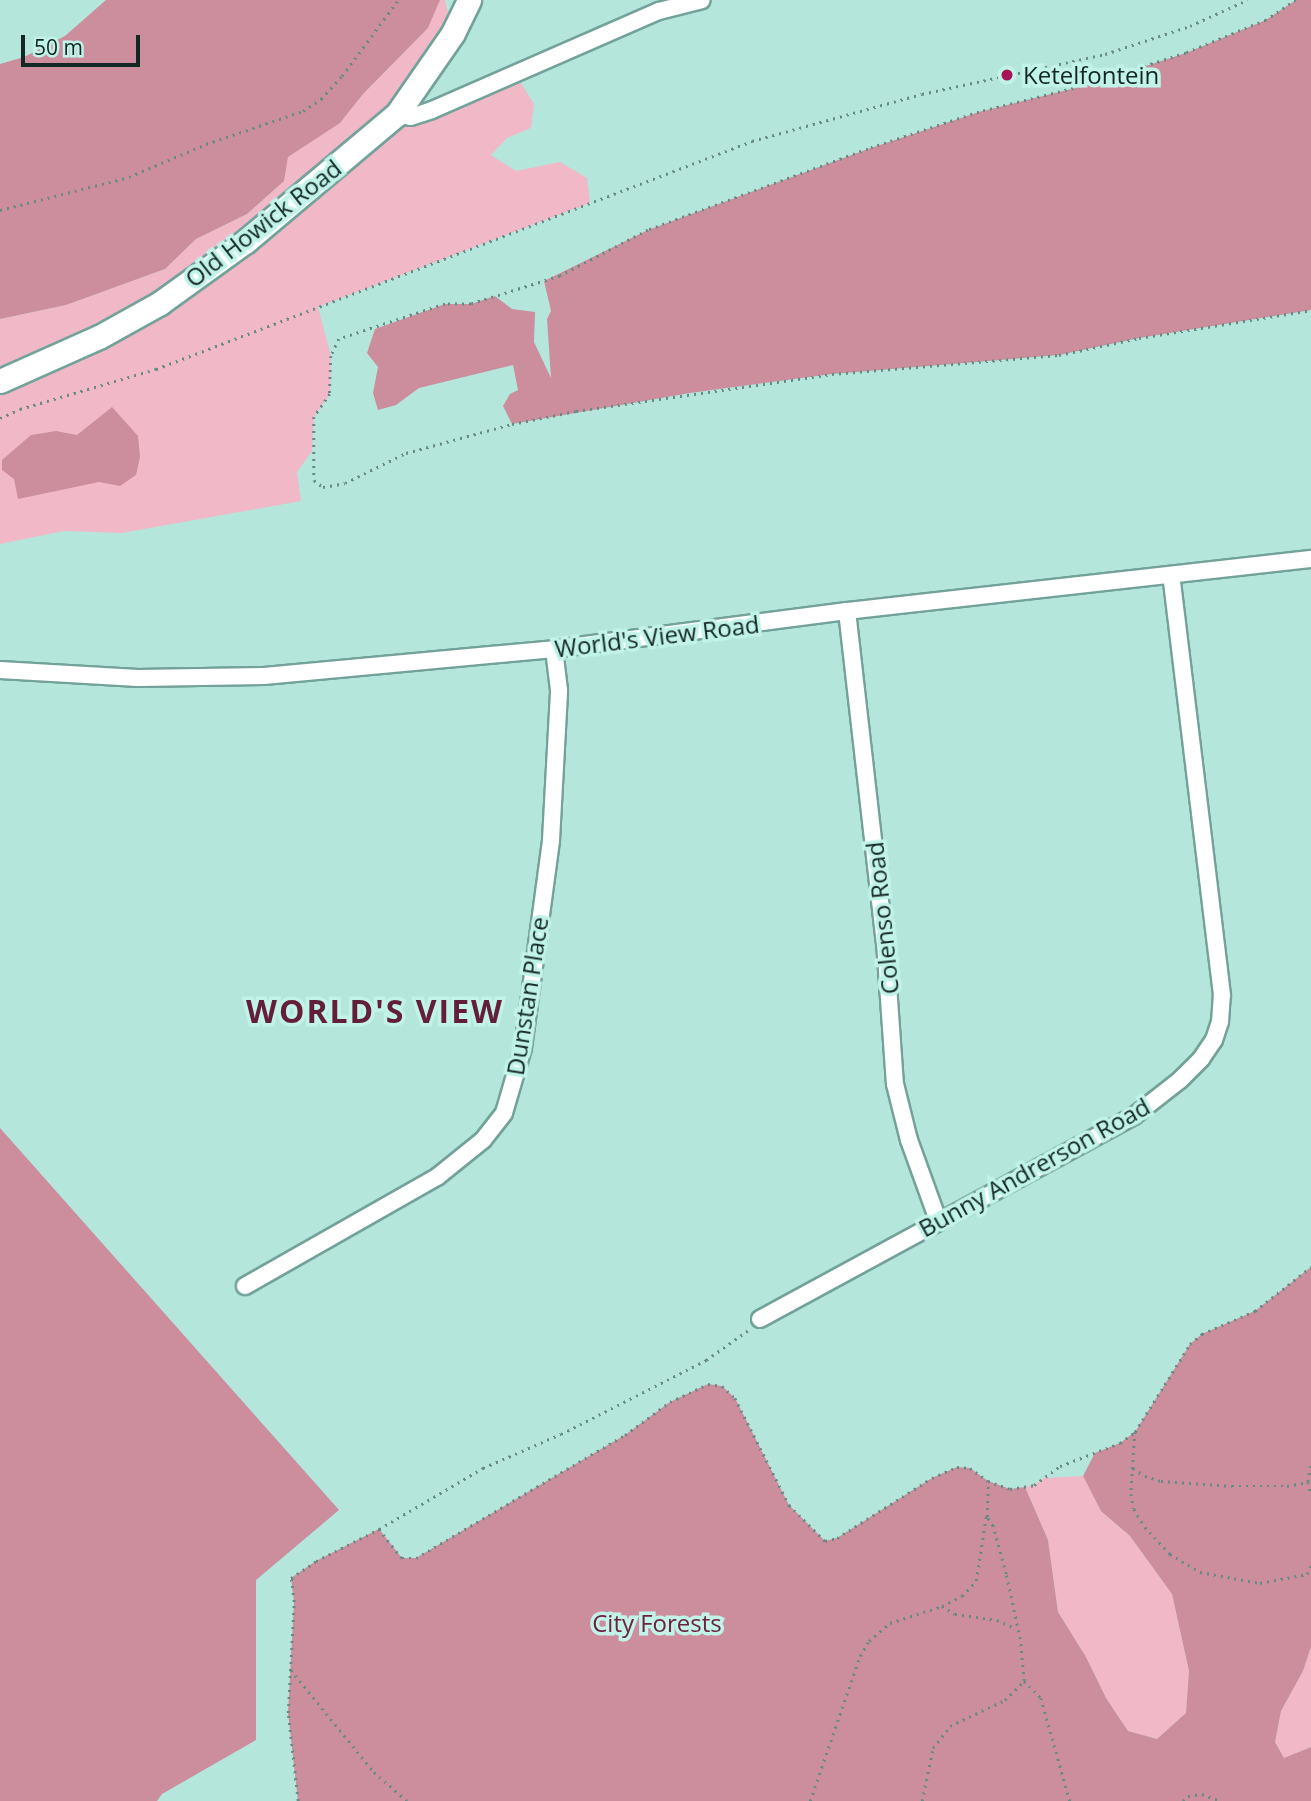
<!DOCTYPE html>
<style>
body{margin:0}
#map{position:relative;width:1311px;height:1801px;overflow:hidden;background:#b4e6dc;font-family:"Open Sans",sans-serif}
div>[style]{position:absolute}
.green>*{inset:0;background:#f1b9c7}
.forest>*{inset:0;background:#cc8d9d}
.path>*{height:2.5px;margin-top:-1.25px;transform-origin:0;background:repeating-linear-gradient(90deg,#678a84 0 2px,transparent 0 7px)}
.roads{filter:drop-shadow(2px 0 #73a29a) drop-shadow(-2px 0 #73a29a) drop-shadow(0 2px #73a29a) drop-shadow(0 -2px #73a29a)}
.minor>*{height:16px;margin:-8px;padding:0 8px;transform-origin:8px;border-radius:8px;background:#fff}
.secondary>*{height:23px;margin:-11.5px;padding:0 11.5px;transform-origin:11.5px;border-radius:11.5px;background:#fff}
.dots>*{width:19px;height:19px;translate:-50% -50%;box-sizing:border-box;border:4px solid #c1f3e9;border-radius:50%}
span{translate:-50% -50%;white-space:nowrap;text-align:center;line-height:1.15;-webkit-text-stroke:7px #c1f3e9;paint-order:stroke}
.poi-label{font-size:24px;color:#142724}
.left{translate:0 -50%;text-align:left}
.street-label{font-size:24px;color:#142724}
.park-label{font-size:24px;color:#6d213c}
.district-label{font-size:32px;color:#621f37;font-weight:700;letter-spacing:2px}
.scale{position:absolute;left:21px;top:35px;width:119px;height:32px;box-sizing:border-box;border:4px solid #142724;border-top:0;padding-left:9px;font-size:21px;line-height:24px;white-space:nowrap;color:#142724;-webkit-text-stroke:5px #c1f3e9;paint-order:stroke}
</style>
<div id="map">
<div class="green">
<i style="clip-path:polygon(440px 0,445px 0,453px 33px,398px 114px,514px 72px,534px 104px,531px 128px,507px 138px,491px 155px,516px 171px,560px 162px,587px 178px,590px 203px,318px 307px,331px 356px,330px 394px,314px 417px,312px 451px,297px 472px,301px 501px,122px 533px,64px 531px,0 544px,0 319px,66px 305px,165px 269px,196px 239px,247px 214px,284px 181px,287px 157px,340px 123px,363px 94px,428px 28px)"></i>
<i style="clip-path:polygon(1083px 1476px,1101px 1511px,1130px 1536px,1172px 1594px,1189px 1671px,1186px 1713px,1157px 1739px,1128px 1731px,1106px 1698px,1086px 1657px,1058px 1612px,1048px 1540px,1025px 1487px,1034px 1485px,1044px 1478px)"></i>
<i style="clip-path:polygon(1311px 1647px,1311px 1747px,1284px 1758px,1275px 1742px,1281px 1711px,1303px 1671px)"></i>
</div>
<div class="forest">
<i style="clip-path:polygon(106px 0,440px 0,428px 28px,363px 94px,340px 123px,288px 157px,284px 181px,247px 214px,196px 239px,165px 269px,66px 305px,0 319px,0 64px,24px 57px,65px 36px)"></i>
<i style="clip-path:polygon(1296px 0,1311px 0,1311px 310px,1139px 338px,1059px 355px,832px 374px,690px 393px,512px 424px,503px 406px,510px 394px,518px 390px,513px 365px,419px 388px,396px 405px,378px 410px,373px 393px,378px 367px,367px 353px,375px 329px,445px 304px,471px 304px,495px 296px,512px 309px,535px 312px,534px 342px,551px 378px,547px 319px,551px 311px,544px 281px,648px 230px,868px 149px,979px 112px,1087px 85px,1186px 53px,1266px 20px)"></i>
<i style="clip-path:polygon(112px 407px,138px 436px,140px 457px,136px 475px,120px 486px,99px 482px,18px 499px,14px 479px,2px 470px,2px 460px,31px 435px,56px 431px,77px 435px)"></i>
<i style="clip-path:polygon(0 1128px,339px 1510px,256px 1580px,256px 1740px,162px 1794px,157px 1801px,0 1801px)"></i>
<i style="clip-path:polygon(1311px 1267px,1311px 1647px,1303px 1671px,1281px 1711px,1275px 1742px,1284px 1758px,1311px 1747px,1311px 1801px,298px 1801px,288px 1713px,294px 1602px,291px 1578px,316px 1561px,379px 1529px,402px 1558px,416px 1558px,625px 1435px,670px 1402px,708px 1384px,722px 1386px,735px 1398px,789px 1505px,825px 1541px,837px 1538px,932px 1478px,957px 1467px,970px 1468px,988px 1481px,1010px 1489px,1025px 1487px,1048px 1540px,1058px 1612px,1086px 1657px,1106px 1698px,1128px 1731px,1157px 1739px,1186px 1713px,1189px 1671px,1172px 1594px,1130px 1536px,1101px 1511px,1083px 1476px,1095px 1453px,1120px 1443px,1135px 1432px,1190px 1344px,1202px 1334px,1255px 1311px)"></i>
</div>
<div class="path">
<i style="left:1296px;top:0;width:36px;rotate:146deg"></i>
<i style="left:1266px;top:20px;width:87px;rotate:157.6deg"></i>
<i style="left:1186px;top:53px;width:104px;rotate:162.1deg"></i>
<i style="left:1087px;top:85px;width:111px;rotate:166deg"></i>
<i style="left:979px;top:112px;width:117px;rotate:161.6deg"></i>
<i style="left:868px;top:149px;width:234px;rotate:159.8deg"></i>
<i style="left:648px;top:230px;width:99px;rotate:152.4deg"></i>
<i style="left:560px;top:276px;width:93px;rotate:162.5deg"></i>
<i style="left:471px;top:304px;width:26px;rotate:180deg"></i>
<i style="left:445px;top:304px;width:112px;rotate:161.7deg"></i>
<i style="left:339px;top:339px;width:19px;rotate:115deg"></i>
<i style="left:331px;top:356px;width:38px;rotate:92deg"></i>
<i style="left:330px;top:394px;width:28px;rotate:125deg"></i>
<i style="left:314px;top:417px;width:63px;rotate:90deg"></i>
<i style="left:314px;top:480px;width:11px;rotate:38deg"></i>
<i style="left:323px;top:487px;width:22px;rotate:-10deg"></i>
<i style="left:345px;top:483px;width:68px;rotate:-26.2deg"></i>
<i style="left:406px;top:453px;width:110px;rotate:-15.3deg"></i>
<i style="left:512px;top:424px;width:65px;rotate:-11.5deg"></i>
<i style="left:576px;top:411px;width:259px;rotate:-8.2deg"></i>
<i style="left:832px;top:374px;width:228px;rotate:-4.8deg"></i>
<i style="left:1059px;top:355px;width:82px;rotate:-12deg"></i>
<i style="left:1139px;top:338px;width:174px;rotate:-9.2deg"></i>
<i style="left:0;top:210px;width:133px;rotate:-14.3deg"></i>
<i style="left:129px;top:177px;width:84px;rotate:-23.2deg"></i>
<i style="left:206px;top:144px;width:102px;rotate:-18.8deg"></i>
<i style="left:303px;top:111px;width:22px;rotate:-34deg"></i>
<i style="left:321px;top:99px;width:31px;rotate:-48deg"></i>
<i style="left:342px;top:76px;width:94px;rotate:-53.6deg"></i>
<i style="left:0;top:418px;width:22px;rotate:-24deg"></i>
<i style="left:20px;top:409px;width:142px;rotate:-16.4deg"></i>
<i style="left:156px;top:369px;width:638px;rotate:-20.93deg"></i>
<i style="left:752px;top:141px;width:176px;rotate:-15.5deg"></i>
<i style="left:922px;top:94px;width:187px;rotate:-12.3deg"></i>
<i style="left:1105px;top:54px;width:89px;rotate:-18.2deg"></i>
<i style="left:1190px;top:26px;width:63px;rotate:-24.5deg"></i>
<i style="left:1135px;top:1432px;width:62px;rotate:93.7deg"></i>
<i style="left:1131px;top:1494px;width:15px;rotate:79deg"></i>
<i style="left:1134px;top:1509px;width:21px;rotate:59deg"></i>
<i style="left:1145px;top:1527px;width:37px;rotate:47deg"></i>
<i style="left:1170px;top:1554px;width:35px;rotate:31deg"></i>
<i style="left:1200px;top:1572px;width:61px;rotate:10.4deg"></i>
<i style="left:1260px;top:1583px;width:48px;rotate:-10.8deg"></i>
<i style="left:1307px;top:1574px;width:9px;rotate:-63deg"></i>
<i style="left:1311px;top:1466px;width:16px;rotate:101deg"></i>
<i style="left:1308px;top:1482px;width:11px;rotate:75deg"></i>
<i style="left:1133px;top:1468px;width:14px;rotate:34deg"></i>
<i style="left:1145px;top:1476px;width:17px;rotate:17deg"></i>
<i style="left:1161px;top:1481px;width:71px;rotate:4deg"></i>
<i style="left:1232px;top:1486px;width:55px"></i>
<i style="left:1287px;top:1486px;width:21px;rotate:-11deg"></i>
<i style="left:379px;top:1529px;width:37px;rotate:52deg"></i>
<i style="left:402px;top:1558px;width:14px"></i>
<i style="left:416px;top:1558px;width:243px;rotate:-30.5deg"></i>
<i style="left:625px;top:1435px;width:56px;rotate:-36.3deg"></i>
<i style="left:670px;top:1402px;width:42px;rotate:-25.3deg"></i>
<i style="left:708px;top:1384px;width:14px;rotate:8deg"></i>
<i style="left:722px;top:1386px;width:18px;rotate:43deg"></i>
<i style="left:735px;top:1398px;width:120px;rotate:63.2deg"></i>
<i style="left:789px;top:1505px;width:51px;rotate:45deg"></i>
<i style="left:825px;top:1541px;width:12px;rotate:-14deg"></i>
<i style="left:837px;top:1538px;width:112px;rotate:-32.3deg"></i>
<i style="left:932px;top:1478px;width:27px;rotate:-24deg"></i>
<i style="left:957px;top:1467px;width:13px;rotate:4deg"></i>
<i style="left:970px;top:1468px;width:22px;rotate:36deg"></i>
<i style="left:988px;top:1481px;width:23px;rotate:20deg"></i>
<i style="left:1010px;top:1489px;width:24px;rotate:-9deg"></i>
<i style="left:1034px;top:1485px;width:32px;rotate:-36deg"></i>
<i style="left:1060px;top:1466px;width:64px;rotate:-21deg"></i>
<i style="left:1120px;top:1443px;width:19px;rotate:-36deg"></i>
<i style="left:1135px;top:1432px;width:104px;rotate:-58deg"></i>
<i style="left:1190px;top:1344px;width:16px;rotate:-40deg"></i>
<i style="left:1202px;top:1334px;width:58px;rotate:-23.5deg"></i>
<i style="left:1255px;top:1311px;width:71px;rotate:-38.2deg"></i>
<i style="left:942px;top:1606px;width:22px;rotate:-27deg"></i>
<i style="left:962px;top:1596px;width:21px;rotate:-47deg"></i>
<i style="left:976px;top:1581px;width:65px;rotate:-81.1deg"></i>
<i style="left:291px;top:1670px;width:132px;rotate:50.9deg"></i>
<i style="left:374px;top:1772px;width:44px;rotate:41.3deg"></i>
<i style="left:1024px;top:1681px;width:24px;rotate:45deg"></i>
<i style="left:1041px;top:1698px;width:107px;rotate:74.3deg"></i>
<i style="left:298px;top:1801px;width:89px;rotate:-96.5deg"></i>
<i style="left:288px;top:1713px;width:111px;rotate:-86.9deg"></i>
<i style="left:294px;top:1602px;width:24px;rotate:-97deg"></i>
<i style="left:291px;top:1578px;width:30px;rotate:-34deg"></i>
<i style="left:316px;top:1561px;width:71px;rotate:-26.9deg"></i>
<i style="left:379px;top:1529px;width:121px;rotate:-30.4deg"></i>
<i style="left:483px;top:1468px;width:85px;rotate:-23.6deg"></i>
<i style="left:561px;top:1434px;width:163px;rotate:-27deg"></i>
<i style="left:706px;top:1360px;width:54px;rotate:-35.2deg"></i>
<i style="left:810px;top:1801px;width:153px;rotate:-71deg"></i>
<i style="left:860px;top:1656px;width:17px;rotate:-59deg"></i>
<i style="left:869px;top:1641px;width:28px;rotate:-41deg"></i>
<i style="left:890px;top:1623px;width:55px;rotate:-18.1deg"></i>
<i style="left:942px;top:1606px;width:15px;rotate:32deg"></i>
<i style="left:955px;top:1614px;width:42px;rotate:8.1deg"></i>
<i style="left:997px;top:1620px;width:20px;rotate:24deg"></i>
<i style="left:922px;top:1801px;width:54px;rotate:-78.3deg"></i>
<i style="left:933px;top:1748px;width:28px;rotate:-52deg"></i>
<i style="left:950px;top:1726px;width:61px;rotate:-25.3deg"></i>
<i style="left:1005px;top:1700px;width:27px;rotate:-45deg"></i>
<i style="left:1024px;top:1681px;width:42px;rotate:-95.4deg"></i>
<i style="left:1020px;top:1639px;width:66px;rotate:-102.2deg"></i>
<i style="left:1006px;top:1574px;width:50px;rotate:-105.2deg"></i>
<i style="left:993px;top:1526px;width:11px;rotate:-124deg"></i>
<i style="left:987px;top:1517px;width:36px;rotate:-88deg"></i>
<i style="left:1183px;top:1801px;width:7px;rotate:-45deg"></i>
<i style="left:1188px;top:1796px;width:14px;rotate:-8deg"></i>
<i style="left:1202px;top:1794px;width:19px;rotate:21deg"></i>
</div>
<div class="roads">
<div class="minor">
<i style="left:397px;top:114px;width:14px;rotate:12deg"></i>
<i style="left:411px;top:117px;width:22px;rotate:-18deg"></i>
<i style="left:432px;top:110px;width:248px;rotate:-23.6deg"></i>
<i style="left:659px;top:11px;width:44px;rotate:-14.3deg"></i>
<i style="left:847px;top:611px;width:333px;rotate:83.5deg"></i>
<i style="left:885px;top:942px;width:142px;rotate:86deg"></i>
<i style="left:895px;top:1084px;width:58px;rotate:76deg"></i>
<i style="left:909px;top:1140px;width:85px;rotate:70.1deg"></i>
<i style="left:0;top:670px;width:138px;rotate:3.3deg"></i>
<i style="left:138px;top:678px;width:126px;rotate:-0.9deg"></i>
<i style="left:264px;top:676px;width:291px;rotate:-5.3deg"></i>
<i style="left:554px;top:649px;width:295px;rotate:-7.4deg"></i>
<i style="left:847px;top:611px;width:467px;rotate:-6.4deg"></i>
<i style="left:245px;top:1286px;width:221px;rotate:-29.6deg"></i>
<i style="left:437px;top:1177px;width:59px;rotate:-38.8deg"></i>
<i style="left:483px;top:1140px;width:34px;rotate:-52deg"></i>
<i style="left:504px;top:1113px;width:68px;rotate:-73.7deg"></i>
<i style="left:523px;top:1048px;width:210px;rotate:-82.3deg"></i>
<i style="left:551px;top:840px;width:150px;rotate:-86.9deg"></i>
<i style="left:559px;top:690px;width:41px;rotate:-97deg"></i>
<i style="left:760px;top:1319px;width:426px;rotate:-28.5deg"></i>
<i style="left:1134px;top:1116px;width:58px;rotate:-38deg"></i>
<i style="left:1180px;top:1080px;width:30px;rotate:-45deg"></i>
<i style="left:1201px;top:1059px;width:23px;rotate:-56deg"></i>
<i style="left:1214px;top:1040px;width:19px;rotate:-72deg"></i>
<i style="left:1220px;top:1022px;width:27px;rotate:-86deg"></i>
<i style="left:1222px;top:995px;width:423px;rotate:-96.9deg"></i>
</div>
<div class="secondary">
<i style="left:0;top:381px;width:108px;rotate:-24deg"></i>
<i style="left:99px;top:337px;width:70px;rotate:-29.1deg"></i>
<i style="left:160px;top:303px;width:106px;rotate:-35.8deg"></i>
<i style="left:246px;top:241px;width:197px;rotate:-40.1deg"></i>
<i style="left:397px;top:114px;width:98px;rotate:-55.3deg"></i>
<i style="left:453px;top:33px;width:37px;rotate:-64deg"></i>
</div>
</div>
<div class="dots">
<i style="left:1007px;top:75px;background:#a51454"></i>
</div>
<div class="poi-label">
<span class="left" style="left:1023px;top:75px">Ketelfontein</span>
</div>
<div class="street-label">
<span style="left:263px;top:223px;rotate:-38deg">Old Howick Road</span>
<span style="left:657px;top:636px;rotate:-7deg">World's View Road</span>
<span style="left:882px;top:918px;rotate:-96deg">Colenso Road</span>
<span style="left:527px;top:996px;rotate:-81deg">Dunstan Place</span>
<span style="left:1034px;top:1167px;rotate:-29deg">Bunny Andrerson Road</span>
</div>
<div class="park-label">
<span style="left:657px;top:1623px">City Forests</span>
</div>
<div class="district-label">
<span style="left:375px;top:1011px">WORLD'S VIEW</span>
</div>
<div class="scale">50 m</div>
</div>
